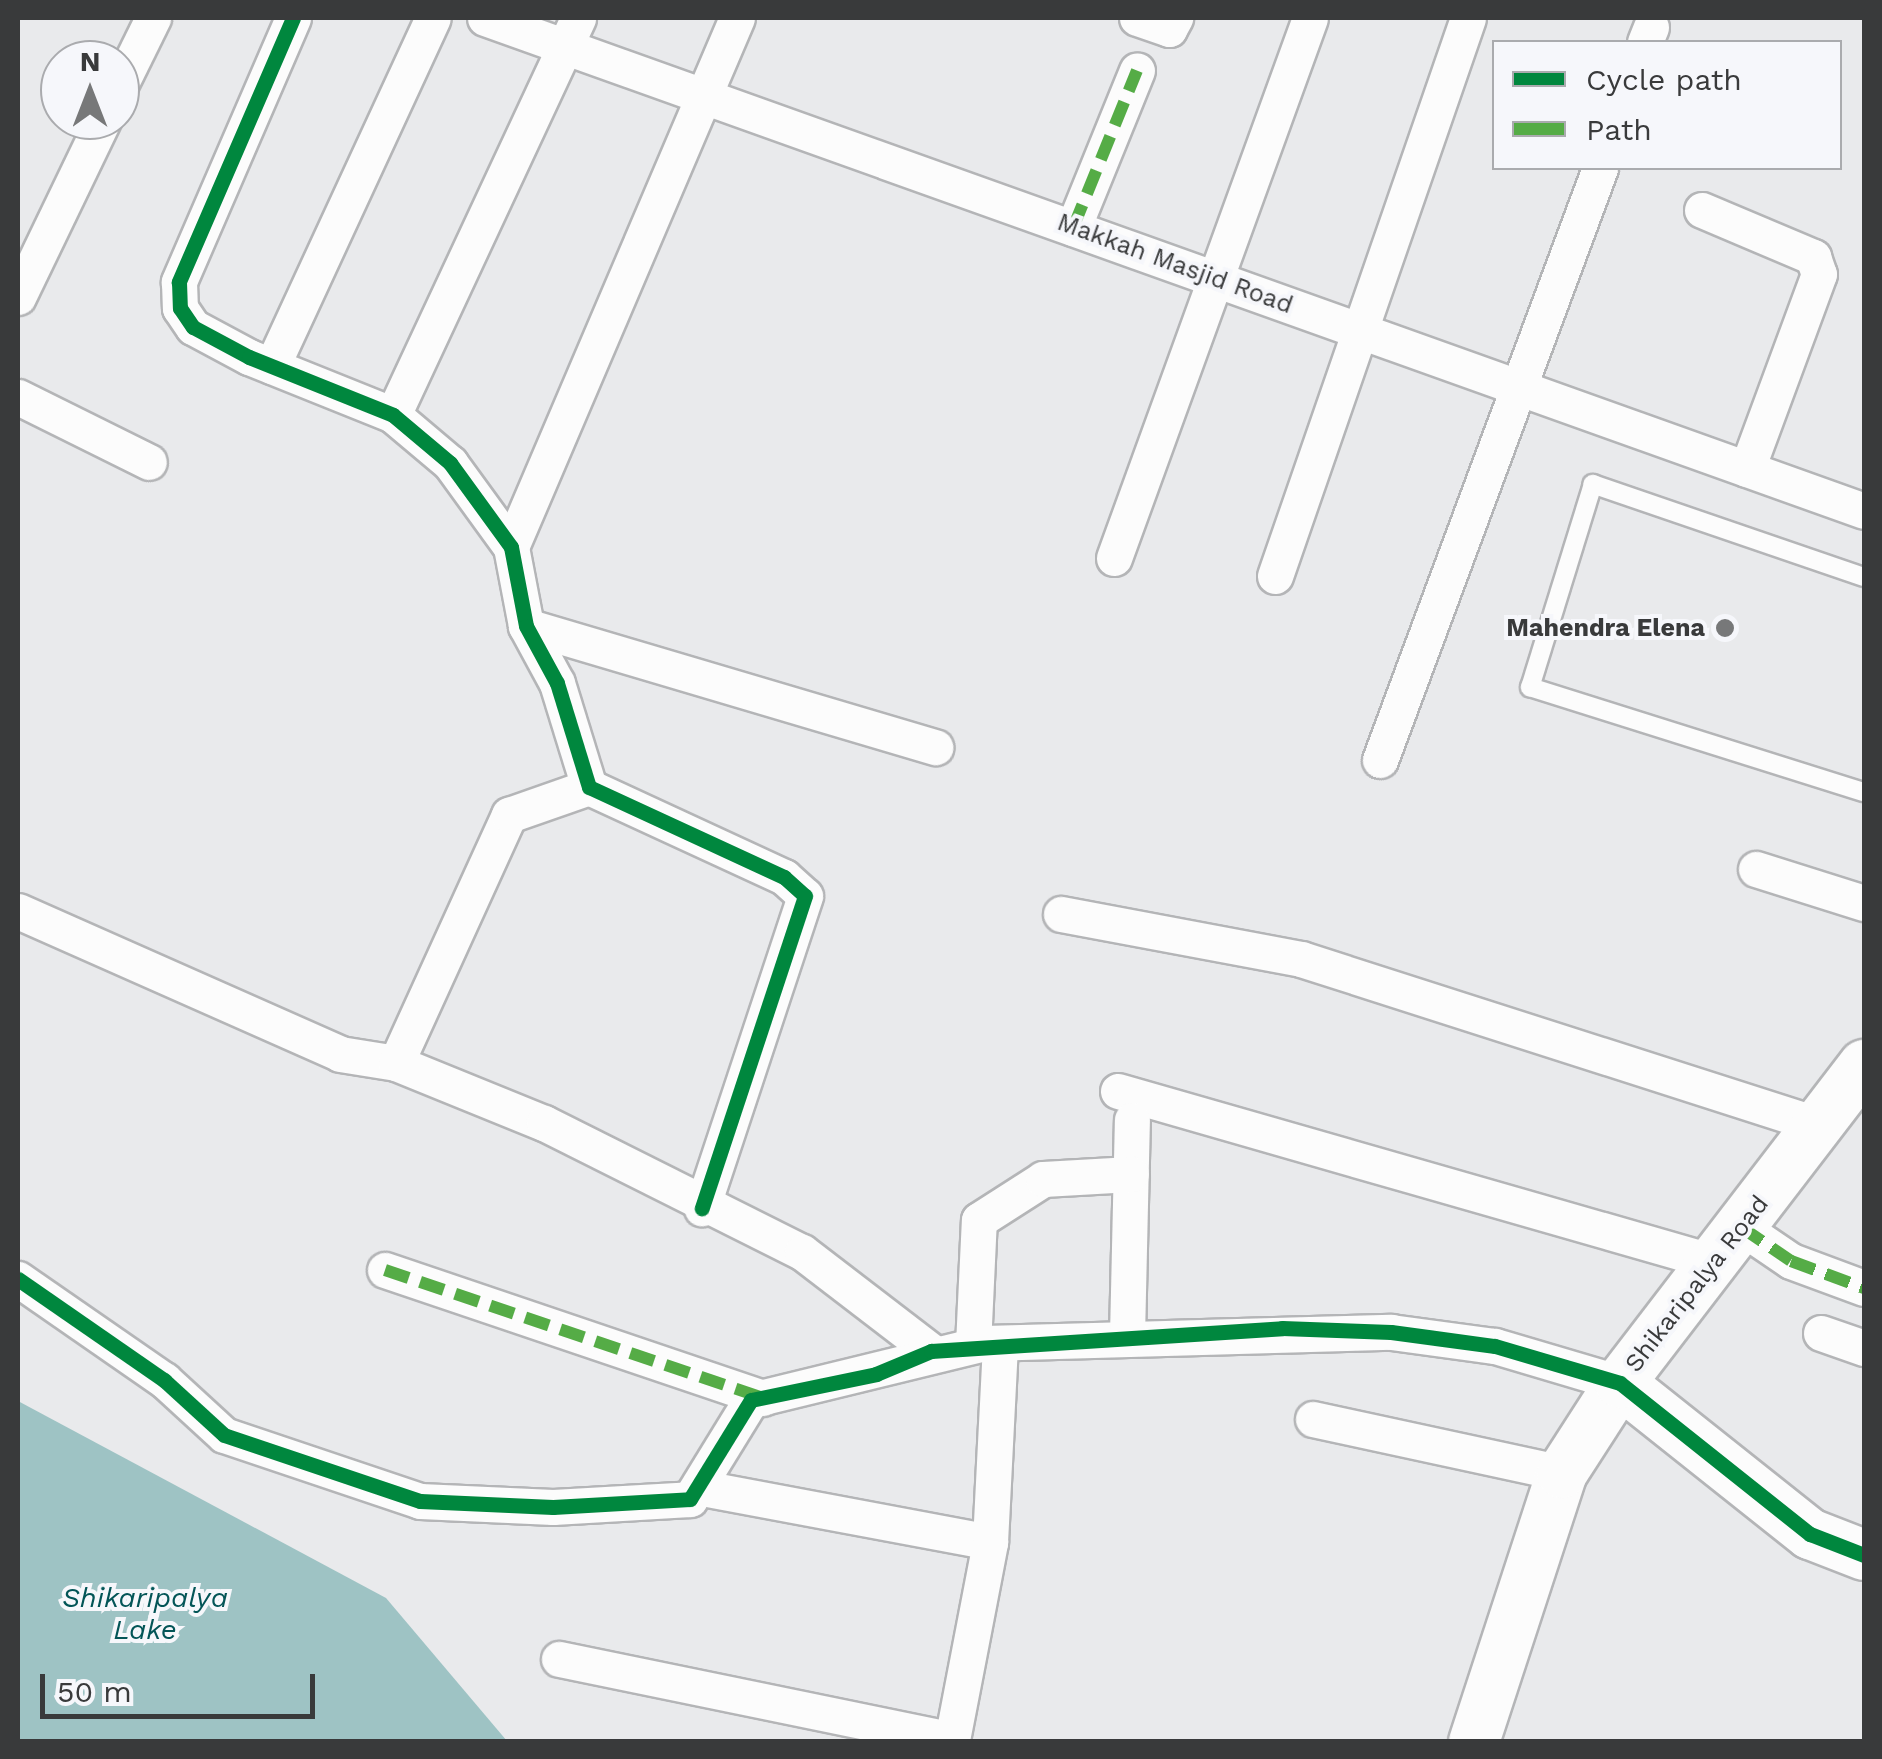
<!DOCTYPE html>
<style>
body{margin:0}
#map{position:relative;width:1882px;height:1759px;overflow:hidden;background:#e9eaec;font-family:"Work Sans",sans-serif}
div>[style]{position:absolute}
.water>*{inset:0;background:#9ec3c4}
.roads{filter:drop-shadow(2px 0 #b4b5b7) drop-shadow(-2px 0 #b4b5b7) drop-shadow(0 2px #b4b5b7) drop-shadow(0 -2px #b4b5b7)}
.lane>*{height:18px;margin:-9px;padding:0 9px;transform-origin:9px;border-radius:9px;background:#fcfcfc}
.street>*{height:35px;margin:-17.5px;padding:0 17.5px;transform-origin:17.5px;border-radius:17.5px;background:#fcfcfc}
.secondary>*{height:50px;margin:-25px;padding:0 25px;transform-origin:25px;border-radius:25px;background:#fcfcfc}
.quiet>*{height:12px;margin-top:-6px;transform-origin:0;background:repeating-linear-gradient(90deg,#55ac46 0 25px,transparent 0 37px)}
.cycleway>*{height:15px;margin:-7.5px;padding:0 7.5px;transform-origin:7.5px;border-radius:7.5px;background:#00873e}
.dots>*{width:28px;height:28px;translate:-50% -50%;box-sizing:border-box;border:5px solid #f6f7fb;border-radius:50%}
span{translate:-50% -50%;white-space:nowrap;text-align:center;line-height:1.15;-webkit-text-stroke:8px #f6f7fb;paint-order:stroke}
.street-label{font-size:25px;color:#393a3b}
.poi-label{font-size:25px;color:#393a3b;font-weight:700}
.right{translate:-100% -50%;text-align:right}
.water-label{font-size:28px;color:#035557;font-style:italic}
.frame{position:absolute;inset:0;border:20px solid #393a3b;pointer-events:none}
.legend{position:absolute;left:1492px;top:40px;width:350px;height:130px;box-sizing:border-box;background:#f6f7fb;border:2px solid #aaabae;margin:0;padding:12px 18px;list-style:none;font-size:30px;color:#393a3b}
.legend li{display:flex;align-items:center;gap:20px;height:50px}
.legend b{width:50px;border:2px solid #aaabae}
.north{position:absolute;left:40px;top:40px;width:100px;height:100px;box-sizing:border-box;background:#f6f7fb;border:2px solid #aaabae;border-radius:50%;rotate:0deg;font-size:28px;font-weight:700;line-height:40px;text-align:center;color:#393a3b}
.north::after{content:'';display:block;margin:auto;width:35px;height:45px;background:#777879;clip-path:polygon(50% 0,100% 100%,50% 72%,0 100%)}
.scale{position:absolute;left:40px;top:1674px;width:275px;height:45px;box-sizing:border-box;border:5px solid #393a3b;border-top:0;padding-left:12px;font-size:30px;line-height:35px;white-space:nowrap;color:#393a3b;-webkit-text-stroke:8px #f6f7fb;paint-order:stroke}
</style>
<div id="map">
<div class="water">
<i style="clip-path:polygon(18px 1401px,386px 1598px,507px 1741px,18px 1741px)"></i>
</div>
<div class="roads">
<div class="lane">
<i style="left:1864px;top:577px;width:287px;rotate:-161.1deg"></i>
<i style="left:1593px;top:484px;width:213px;rotate:107.2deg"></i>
<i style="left:1530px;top:687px;width:350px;rotate:17.5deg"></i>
</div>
<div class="street">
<i style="left:293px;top:18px;width:288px;rotate:113.4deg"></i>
<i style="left:179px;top:282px;width:26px;rotate:88deg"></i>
<i style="left:180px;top:308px;width:23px;rotate:56deg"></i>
<i style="left:193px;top:327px;width:64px;rotate:28.2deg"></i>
<i style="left:249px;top:357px;width:155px;rotate:21.9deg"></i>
<i style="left:393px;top:415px;width:75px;rotate:40.1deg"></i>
<i style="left:450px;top:463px;width:104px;rotate:54deg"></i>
<i style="left:511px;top:547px;width:80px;rotate:79.2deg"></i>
<i style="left:526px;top:626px;width:65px;rotate:61.5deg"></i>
<i style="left:557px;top:683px;width:109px;rotate:72.9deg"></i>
<i style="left:589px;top:787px;width:215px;rotate:24.8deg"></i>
<i style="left:784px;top:877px;width:28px;rotate:42deg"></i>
<i style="left:805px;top:896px;width:329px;rotate:108.3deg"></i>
<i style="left:485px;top:18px;width:1464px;rotate:19.67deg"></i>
<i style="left:1137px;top:18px;width:34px;rotate:19deg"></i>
<i style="left:1169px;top:29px;width:13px;rotate:-61deg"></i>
<i style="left:1645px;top:42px;width:16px;rotate:-68deg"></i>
<i style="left:120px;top:85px;width:75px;rotate:-63.8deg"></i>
<i style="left:1702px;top:210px;width:121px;rotate:22.9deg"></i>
<i style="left:1813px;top:257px;width:18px;rotate:71deg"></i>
<i style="left:1819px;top:274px;width:208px;rotate:110.3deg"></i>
<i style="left:1073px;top:228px;width:170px;rotate:-67.9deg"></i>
<i style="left:18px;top:297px;width:196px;rotate:-64.3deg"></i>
<i style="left:272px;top:366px;width:383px;rotate:-65.2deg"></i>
<i style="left:18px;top:397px;width:146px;rotate:26.4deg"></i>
<i style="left:393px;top:415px;width:438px;rotate:-65deg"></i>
<i style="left:511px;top:547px;width:575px;rotate:-66.87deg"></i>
<i style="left:1114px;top:558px;width:574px;rotate:-70.05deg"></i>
<i style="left:1275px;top:576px;width:590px;rotate:-70.92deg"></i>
<i style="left:526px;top:626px;width:427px;rotate:16.5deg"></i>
<i style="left:1380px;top:760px;width:632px;rotate:-69.61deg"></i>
<i style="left:1756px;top:869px;width:113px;rotate:17.5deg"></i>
<i style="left:18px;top:911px;width:352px;rotate:23.9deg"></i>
<i style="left:340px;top:1054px;width:57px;rotate:9.1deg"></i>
<i style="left:396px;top:1063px;width:160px;rotate:22.1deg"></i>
<i style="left:544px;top:1123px;width:288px;rotate:26.6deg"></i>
<i style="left:802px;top:1252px;width:163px;rotate:37.5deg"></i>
<i style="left:1061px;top:914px;width:244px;rotate:10.6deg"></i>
<i style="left:1301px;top:959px;width:544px;rotate:17.77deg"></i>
<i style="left:396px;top:1063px;width:273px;rotate:-65.5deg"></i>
<i style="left:509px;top:815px;width:85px;rotate:-19.3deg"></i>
<i style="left:1118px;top:1091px;width:620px;rotate:16.01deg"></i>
<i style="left:1741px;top:1227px;width:60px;rotate:34.2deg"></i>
<i style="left:1791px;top:1261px;width:78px;rotate:20.3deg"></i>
<i style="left:385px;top:1270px;width:399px;rotate:18.7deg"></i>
<i style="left:18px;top:1279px;width:178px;rotate:34.7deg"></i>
<i style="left:164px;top:1380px;width:81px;rotate:42.5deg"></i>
<i style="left:224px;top:1435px;width:207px;rotate:18.6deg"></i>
<i style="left:420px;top:1501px;width:133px;rotate:2.6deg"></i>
<i style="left:553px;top:1507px;width:137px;rotate:-3.3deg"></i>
<i style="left:690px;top:1499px;width:116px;rotate:-58.4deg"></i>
<i style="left:751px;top:1400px;width:241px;rotate:-13.7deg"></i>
<i style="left:985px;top:1343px;width:406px;rotate:-1.6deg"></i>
<i style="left:1391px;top:1332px;width:105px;rotate:7.7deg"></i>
<i style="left:1495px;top:1346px;width:130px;rotate:16.5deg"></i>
<i style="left:1821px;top:1333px;width:46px;rotate:19.2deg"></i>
<i style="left:1127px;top:1336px;width:216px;rotate:-88.7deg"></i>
<i style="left:973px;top:1345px;width:125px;rotate:-87.3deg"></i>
<i style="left:979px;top:1220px;width:76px;rotate:-32.6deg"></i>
<i style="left:1043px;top:1179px;width:88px;rotate:-3.3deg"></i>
<i style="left:1313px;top:1419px;width:255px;rotate:12.2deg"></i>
<i style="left:702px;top:1488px;width:293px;rotate:10.6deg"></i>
<i style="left:559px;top:1659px;width:401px;rotate:11.6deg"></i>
<i style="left:952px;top:1740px;width:202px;rotate:-79.1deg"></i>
<i style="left:990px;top:1542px;width:199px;rotate:-87.1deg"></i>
</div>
<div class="secondary">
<i style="left:1620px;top:1383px;width:243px;rotate:38.5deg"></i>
<i style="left:1810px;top:1534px;width:58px;rotate:21.3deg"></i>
<i style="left:1474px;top:1742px;width:283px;rotate:-71.9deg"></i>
<i style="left:1562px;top:1473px;width:107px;rotate:-57.2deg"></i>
<i style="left:1620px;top:1383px;width:401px;rotate:-52.5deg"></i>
</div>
</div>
<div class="quiet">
<i style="left:1073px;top:228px;width:170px;rotate:-67.9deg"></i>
<i style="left:1741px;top:1227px;width:60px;rotate:34.2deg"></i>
<i style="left:1791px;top:1261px;width:78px;rotate:20.3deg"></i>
<i style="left:385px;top:1270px;width:399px;rotate:18.7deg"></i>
</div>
<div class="cycleway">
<i style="left:293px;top:18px;width:288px;rotate:113.4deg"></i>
<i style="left:179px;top:282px;width:26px;rotate:88deg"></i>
<i style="left:180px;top:308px;width:23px;rotate:56deg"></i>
<i style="left:193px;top:327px;width:64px;rotate:28.2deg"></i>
<i style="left:249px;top:357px;width:155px;rotate:21.9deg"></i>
<i style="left:393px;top:415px;width:75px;rotate:40.1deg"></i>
<i style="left:450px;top:463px;width:104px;rotate:54deg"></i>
<i style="left:511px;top:547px;width:80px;rotate:79.2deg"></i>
<i style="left:526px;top:626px;width:65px;rotate:61.5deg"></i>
<i style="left:557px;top:683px;width:109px;rotate:72.9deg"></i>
<i style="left:589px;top:787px;width:215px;rotate:24.8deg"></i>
<i style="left:784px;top:877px;width:28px;rotate:42deg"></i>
<i style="left:805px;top:896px;width:329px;rotate:108.3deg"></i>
<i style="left:18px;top:1279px;width:178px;rotate:34.7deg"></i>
<i style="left:164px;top:1380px;width:81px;rotate:42.5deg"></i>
<i style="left:224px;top:1435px;width:207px;rotate:18.6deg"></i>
<i style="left:420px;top:1501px;width:133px;rotate:2.6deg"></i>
<i style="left:553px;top:1507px;width:137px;rotate:-3.3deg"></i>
<i style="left:690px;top:1499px;width:116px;rotate:-58.4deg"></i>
<i style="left:751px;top:1400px;width:128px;rotate:-11.7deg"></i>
<i style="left:876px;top:1374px;width:60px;rotate:-22.7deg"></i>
<i style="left:931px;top:1351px;width:352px;rotate:-3.7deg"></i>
<i style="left:1282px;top:1328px;width:109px;rotate:2.1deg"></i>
<i style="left:1391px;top:1332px;width:105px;rotate:7.7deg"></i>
<i style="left:1495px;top:1346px;width:130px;rotate:16.5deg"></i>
<i style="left:1620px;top:1383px;width:243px;rotate:38.5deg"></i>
<i style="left:1810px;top:1534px;width:58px;rotate:21.3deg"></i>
</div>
<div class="dots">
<i style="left:1725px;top:628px;background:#777879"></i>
</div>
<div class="street-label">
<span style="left:1175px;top:264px;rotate:20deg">Makkah Masjid Road</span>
<span style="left:1697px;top:1284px;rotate:-52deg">Shikaripalya Road</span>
</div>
<div class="poi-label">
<span class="right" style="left:1705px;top:628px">Mahendra Elena</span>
</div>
<div class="water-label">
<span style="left:145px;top:1614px">Shikaripalya<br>Lake</span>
</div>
<div class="frame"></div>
<ul class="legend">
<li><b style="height:12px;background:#00873e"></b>Cycle path</li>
<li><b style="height:12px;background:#55ac46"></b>Path</li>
</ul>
<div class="north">N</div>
<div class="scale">50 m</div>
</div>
